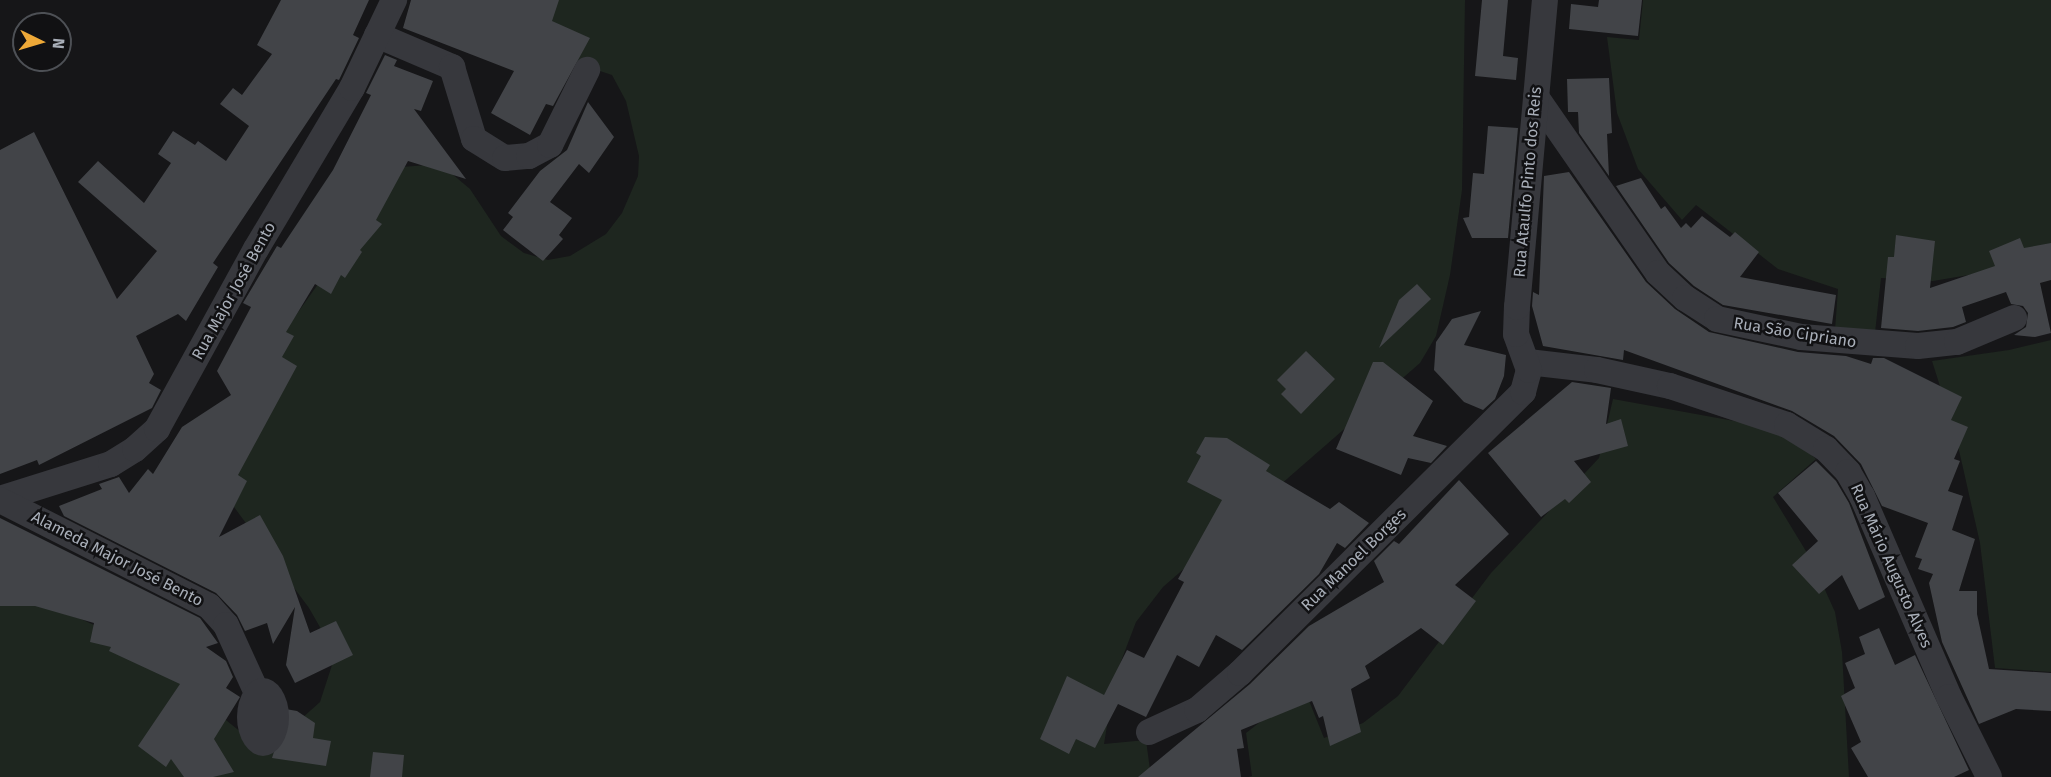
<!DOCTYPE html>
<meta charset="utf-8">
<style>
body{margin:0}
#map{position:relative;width:2051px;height:777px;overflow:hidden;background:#161618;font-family:"Fira Sans",sans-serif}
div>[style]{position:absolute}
.green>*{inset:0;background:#1e261f}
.building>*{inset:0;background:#424448}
.minor>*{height:26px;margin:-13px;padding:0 13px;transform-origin:13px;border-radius:13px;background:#37383d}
.minor>.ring{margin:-13px;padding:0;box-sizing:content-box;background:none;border:26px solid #37383d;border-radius:50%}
span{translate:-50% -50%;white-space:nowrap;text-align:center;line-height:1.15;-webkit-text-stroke:5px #111113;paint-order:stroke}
.street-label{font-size:16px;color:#a8aeb8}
.north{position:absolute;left:12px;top:12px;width:60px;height:60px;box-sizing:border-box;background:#111113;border:2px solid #4d5055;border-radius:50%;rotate:95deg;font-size:16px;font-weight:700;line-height:24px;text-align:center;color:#a8aeb8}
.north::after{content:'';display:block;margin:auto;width:21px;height:27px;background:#eea938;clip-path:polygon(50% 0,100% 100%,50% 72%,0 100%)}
</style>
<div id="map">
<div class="green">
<i style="clip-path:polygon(495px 0,1465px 0,1462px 190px,1450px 275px,1436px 336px,1420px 363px,1163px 587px,1136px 622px,1115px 677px,1104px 744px,1146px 740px,1151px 777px,0 777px,0 594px,81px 619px,109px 632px,175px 679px,247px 737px,275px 733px,301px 719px,320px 702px,332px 665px,325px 636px,309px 608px,208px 472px,289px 325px,401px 167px,428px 165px,451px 173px,470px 189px,501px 236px,524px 253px,548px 260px,570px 256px,606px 234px,622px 213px,638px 176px,639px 156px,626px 101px,612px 75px,485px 33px)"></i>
<i style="clip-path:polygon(1643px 0,2051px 0,2051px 261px,1933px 281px,1881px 278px,1875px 333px,1835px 330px,1838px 289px,1778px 269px,1696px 205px,1682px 220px,1638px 169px,1617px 113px,1607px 37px,1639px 40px)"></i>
<i style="clip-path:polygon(2051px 340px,2051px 672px,1995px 668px,1980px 543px,1956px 437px,1932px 361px,2009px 350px)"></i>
<i style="clip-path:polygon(1613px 399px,1756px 425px,1793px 438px,1816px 459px,1773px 497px,1812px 561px,1835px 612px,1842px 652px,1849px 777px,1248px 777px,1252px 776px,1246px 733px,1304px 688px,1324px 738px,1363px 723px,1398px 696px,1491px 573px,1599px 458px)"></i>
</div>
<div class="building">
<i style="clip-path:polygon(281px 0,369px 0,353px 35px,359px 38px,339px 80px,336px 79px,213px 263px,218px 267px,186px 321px,178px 314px,136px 336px,154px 374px,149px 383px,161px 390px,152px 408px,39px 465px,37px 460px,0 474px,0 150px,34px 132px,117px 299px,157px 251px,78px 182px,98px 161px,144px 203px,171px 163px,158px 154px,173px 131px,195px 145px,198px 141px,226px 161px,249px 126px,220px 104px,233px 88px,242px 95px,272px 54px,257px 45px)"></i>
<i style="clip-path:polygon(411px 0,559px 0,552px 21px,590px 38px,553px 106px,546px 104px,530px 135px,491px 113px,514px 71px,403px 28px)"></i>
<i style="clip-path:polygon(1482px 0,1508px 0,1503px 56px,1518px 58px,1516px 80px,1475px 76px)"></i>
<i style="clip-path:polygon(1599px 0,1642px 0,1638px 36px,1569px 29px,1571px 4px,1598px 7px)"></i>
<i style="clip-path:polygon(385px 55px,397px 60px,394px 66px,433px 81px,421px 111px,414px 109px,466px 179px,408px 161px,376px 220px,382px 224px,360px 250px,362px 252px,345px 278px,341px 275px,331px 294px,315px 284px,286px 332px,294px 336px,282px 357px,297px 366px,238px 475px,247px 481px,219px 537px,260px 515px,283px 556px,310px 633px,336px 621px,353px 655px,295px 683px,286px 665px,295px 607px,273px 644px,267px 623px,245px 631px,237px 615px,216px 593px,64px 516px,59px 506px,102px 489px,99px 484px,119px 477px,129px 493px,148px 469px,153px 474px,182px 427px,231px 395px,217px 371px,251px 307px,243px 303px,277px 246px,281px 248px,333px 170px,371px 95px,366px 93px)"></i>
<i style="clip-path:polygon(1609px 78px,1612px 133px,1607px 134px,1609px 176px,1579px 133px,1578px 112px,1568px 112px,1567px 79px)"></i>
<i style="clip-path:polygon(588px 102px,614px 137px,589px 173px,579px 164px,550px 202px,572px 218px,559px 235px,563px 239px,543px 261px,503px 230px,513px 217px,508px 213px,540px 171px,567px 150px)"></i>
<i style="clip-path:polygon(1488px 126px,1518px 128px,1508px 238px,1472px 238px,1463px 218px,1469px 217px,1473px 173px,1484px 174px)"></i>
<i style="clip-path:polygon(1569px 172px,1646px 282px,1675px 309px,1709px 332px,1798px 352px,1846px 356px,1871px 364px,1873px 358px,1884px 358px,1962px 397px,1951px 420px,1968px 427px,1954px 459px,1960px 461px,1948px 491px,1963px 496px,1952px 530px,1975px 539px,1959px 591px,1977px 591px,1977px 614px,1989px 669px,2051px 673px,2051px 711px,2016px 709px,1979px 724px,1942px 642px,1929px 583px,1933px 574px,1918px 569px,1922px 559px,1915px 557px,1928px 523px,1882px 506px,1861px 464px,1834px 436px,1792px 411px,1624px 350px,1623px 360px,1543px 346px,1532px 306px,1533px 292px,1539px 295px,1544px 176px)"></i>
<i style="clip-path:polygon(1641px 178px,1661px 209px,1665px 206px,1681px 228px,1686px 223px,1691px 228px,1702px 216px,1730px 237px,1735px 232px,1759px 252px,1740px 277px,1836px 295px,1832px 324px,1723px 305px,1694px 286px,1669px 263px,1616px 186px)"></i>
<i style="clip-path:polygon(1896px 235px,1935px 241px,1930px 288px,1995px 266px,1989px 251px,2020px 238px,2024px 248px,2051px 243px,2051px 280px,2040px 283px,2051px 333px,2035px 337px,2014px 335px,2026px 327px,2028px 313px,2023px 306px,2011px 304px,2006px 292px,1962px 307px,1966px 322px,1953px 327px,1918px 331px,1881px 328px,1888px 257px,1894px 257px)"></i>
<i style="clip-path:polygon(1417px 284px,1431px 299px,1379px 348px,1399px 300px)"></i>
<i style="clip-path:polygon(1481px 311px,1464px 345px,1506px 355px,1504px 376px,1495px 399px,1483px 410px,1464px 402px,1434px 370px,1436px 342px,1452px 319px)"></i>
<i style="clip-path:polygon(1306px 351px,1335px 379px,1301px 414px,1281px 394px,1286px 389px,1277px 380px)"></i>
<i style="clip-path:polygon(1373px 362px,1383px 362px,1433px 401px,1413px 436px,1447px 446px,1431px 463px,1408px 458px,1401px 475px,1336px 449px)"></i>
<i style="clip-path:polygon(1572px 382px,1611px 388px,1606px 424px,1621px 419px,1628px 446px,1574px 461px,1591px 482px,1569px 503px,1565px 499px,1541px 517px,1488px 453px)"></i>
<i style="clip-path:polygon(1205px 437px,1227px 438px,1270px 465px,1266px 471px,1330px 509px,1339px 502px,1369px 523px,1345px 548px,1337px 543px,1319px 574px,1242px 650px,1216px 635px,1199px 667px,1177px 655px,1146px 717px,1118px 704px,1095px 748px,1076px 739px,1069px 754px,1040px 739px,1067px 676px,1104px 695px,1127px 650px,1144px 658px,1184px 582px,1178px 579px,1222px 500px,1187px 482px,1201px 456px,1196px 453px)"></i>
<i style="clip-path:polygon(1816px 461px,1836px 481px,1849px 503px,1885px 597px,1859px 610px,1842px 575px,1819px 594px,1792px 565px,1818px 541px,1778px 493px)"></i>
<i style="clip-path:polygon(1459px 480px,1509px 534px,1455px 585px,1476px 601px,1443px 645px,1421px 628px,1365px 666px,1370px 678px,1351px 689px,1361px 732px,1330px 746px,1323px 716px,1319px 718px,1312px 701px,1241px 730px,1244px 748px,1237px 749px,1241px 777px,1138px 777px,1250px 684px,1309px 626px,1384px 582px,1374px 561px,1394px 541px,1399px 544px)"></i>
<i style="clip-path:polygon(0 518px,200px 618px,218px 643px,206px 647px,226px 661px,233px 677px,226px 688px,240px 697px,214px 739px,234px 772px,213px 777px,184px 777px,171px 759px,166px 767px,138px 746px,180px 684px,109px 651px,111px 647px,90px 642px,94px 623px,35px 606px,0 606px)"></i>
<i style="clip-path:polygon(1879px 628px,1895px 665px,1915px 655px,1969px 770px,1954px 777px,1868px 777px,1851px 748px,1861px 742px,1841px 696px,1855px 688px,1845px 663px,1865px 654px,1859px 637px)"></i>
<i style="clip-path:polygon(280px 708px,297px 711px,315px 723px,313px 738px,331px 741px,326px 766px,272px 758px,281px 730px,276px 730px)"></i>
<i style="clip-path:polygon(373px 752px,404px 755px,402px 777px,370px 777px)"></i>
</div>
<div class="minor">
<i style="left:377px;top:35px;width:82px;rotate:23.1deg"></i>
<i style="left:452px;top:67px;width:75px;rotate:73deg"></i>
<i style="left:474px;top:139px;width:36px;rotate:32deg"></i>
<i style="left:505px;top:158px;width:24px;rotate:-5deg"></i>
<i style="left:529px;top:156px;width:24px;rotate:-28deg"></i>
<i style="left:550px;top:145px;width:84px;rotate:-63.7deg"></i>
<i style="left:1536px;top:97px;width:214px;rotate:55.3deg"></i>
<i style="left:1658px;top:273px;width:37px;rotate:43deg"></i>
<i style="left:1685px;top:298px;width:38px;rotate:33deg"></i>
<i style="left:1717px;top:319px;width:86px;rotate:12.1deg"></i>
<i style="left:1801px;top:337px;width:117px;rotate:4.4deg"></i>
<i style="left:1918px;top:346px;width:39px;rotate:-6deg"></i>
<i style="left:1957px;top:342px;width:62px;rotate:-22.8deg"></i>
<i style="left:1528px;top:362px;width:69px;rotate:6.6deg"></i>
<i style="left:1597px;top:370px;width:75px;rotate:12.4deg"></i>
<i style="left:1670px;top:386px;width:123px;rotate:18.4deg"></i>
<i style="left:1787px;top:425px;width:46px;rotate:31.6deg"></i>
<i style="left:1826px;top:449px;width:32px;rotate:46deg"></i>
<i style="left:1848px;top:472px;width:28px;rotate:60deg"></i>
<i style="left:1862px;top:496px;width:219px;rotate:66.6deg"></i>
<i style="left:1949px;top:697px;width:89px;rotate:63.4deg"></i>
<i style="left:0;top:499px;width:116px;rotate:-17.5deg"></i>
<i style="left:111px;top:464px;width:28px;rotate:-32deg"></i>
<i style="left:135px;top:449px;width:30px;rotate:-42deg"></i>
<i style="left:157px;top:429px;width:205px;rotate:-61.2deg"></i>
<i style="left:256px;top:249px;width:187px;rotate:-59.2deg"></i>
<i style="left:352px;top:88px;width:98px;rotate:-64.5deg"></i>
<i style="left:0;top:500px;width:234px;rotate:26.9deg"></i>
<i style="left:209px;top:606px;width:25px;rotate:48deg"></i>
<i style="left:226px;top:625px;width:75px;rotate:65.5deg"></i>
<i class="ring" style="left:250px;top:691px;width:-4px;height:-4px"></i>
<i style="left:1149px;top:732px;width:53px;rotate:-24.6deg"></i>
<i style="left:1197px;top:710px;width:57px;rotate:-40.7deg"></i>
<i style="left:1240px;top:673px;width:399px;rotate:-44.8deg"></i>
<i style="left:1523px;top:392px;width:23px;rotate:-75deg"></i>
<i style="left:1529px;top:370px;width:38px;rotate:-110deg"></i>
<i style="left:1516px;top:334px;width:27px;rotate:-88deg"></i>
<i style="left:1517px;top:307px;width:308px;rotate:-84.8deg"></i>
</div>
<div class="street-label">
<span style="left:1528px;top:182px;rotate:-85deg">Rua Ataulfo Pinto dos Reis</span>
<span style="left:234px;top:291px;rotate:-61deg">Rua Major José Bento</span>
<span style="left:1795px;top:333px;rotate:9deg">Rua São Cipriano</span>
<span style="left:117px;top:559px;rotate:27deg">Alameda Major José Bento</span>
<span style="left:1354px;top:560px;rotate:-44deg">Rua Manoel Borges</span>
<span style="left:1891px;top:566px;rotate:66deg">Rua Mário Augusto Alves</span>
</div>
<div class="north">N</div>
</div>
